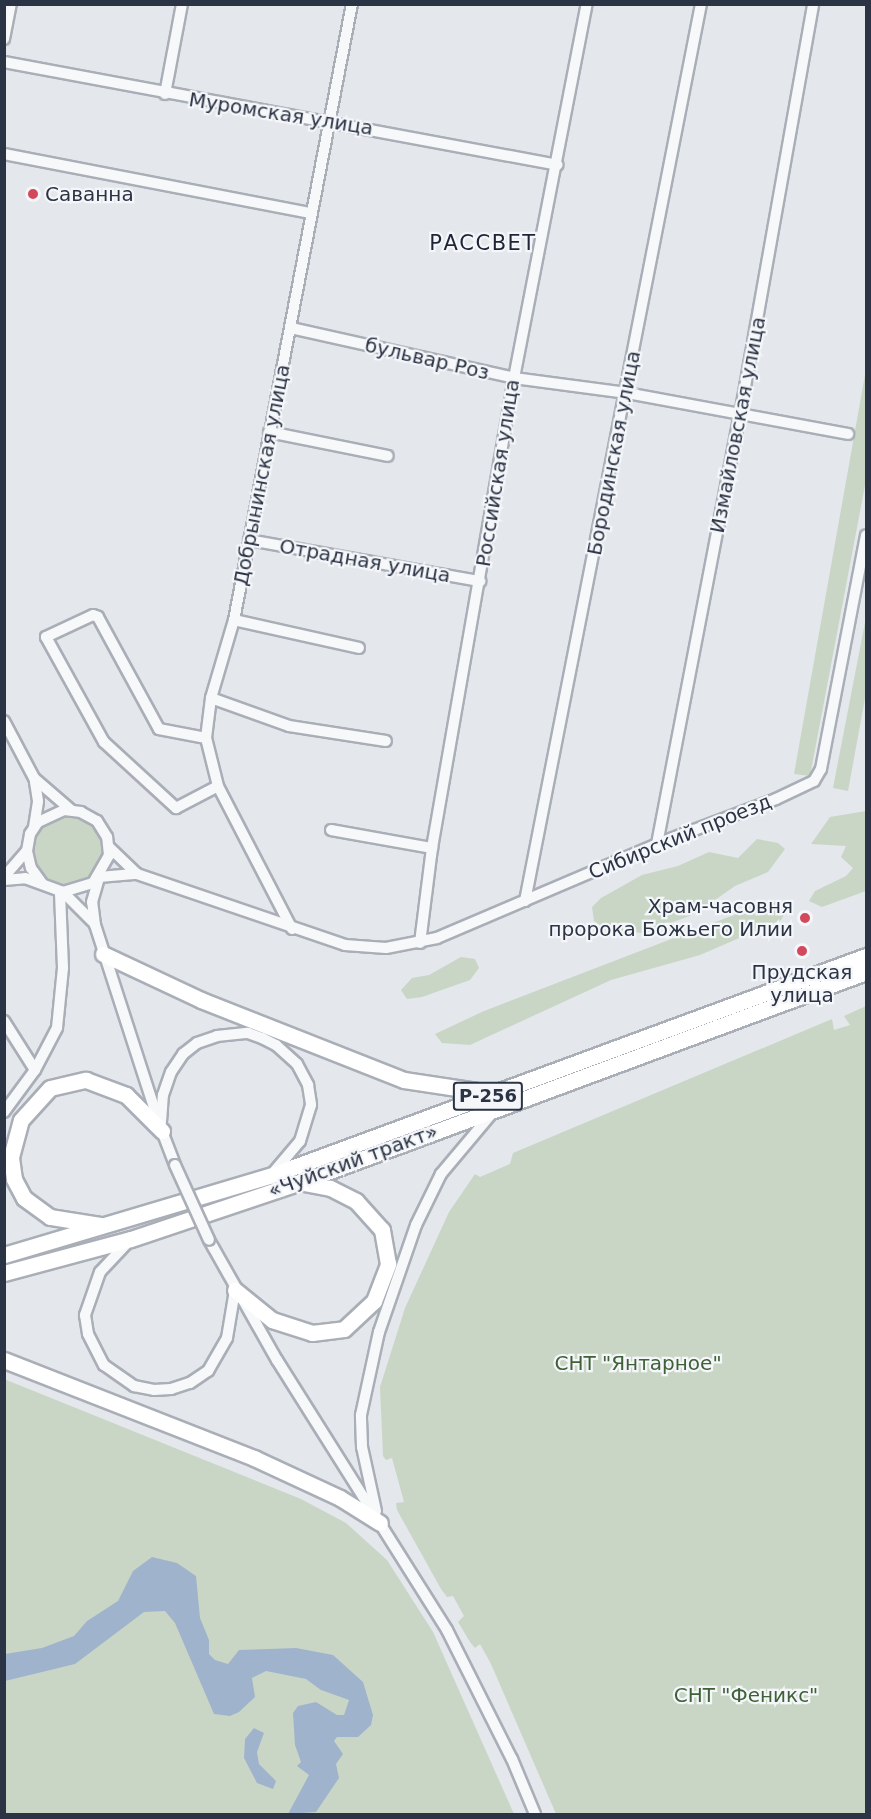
<!DOCTYPE html>
<meta charset="utf-8">
<style>
body{margin:0}
#map{position:relative;width:871px;height:1819px;overflow:hidden;background:#e4e7ec;font-family:"DejaVu Sans",sans-serif}
div>[style]{position:absolute}
.green>*{inset:0;background:#c9d6c5}
.round{border-radius:50%}
.water>*{inset:0;background:#9fb4cc}
.roads{filter:drop-shadow(2px 0 #a9aeb7) drop-shadow(-2px 0 #a9aeb7) drop-shadow(0 2px #a9aeb7) drop-shadow(0 -2px #a9aeb7)}
.minor>*{height:10px;margin:-5px;padding:0 5px;transform-origin:5px;border-radius:5px;background:#f7f8fa}
.highway>*{height:15px;margin:-7.5px;padding:0 7.5px;transform-origin:7.5px;border-radius:7.5px;background:#fff}
.bridges{filter:drop-shadow(2px 0 #a9aeb7) drop-shadow(-2px 0 #a9aeb7) drop-shadow(0 2px #a9aeb7) drop-shadow(0 -2px #a9aeb7)}
.minor-bridge>*{height:10px;margin:-5px;padding:0 5px;transform-origin:5px;border-radius:5px;background:#f7f8fa}
.dots>*{width:16px;height:16px;translate:-50% -50%;box-sizing:border-box;border:3px solid #f4f6f9;border-radius:50%}
span{translate:-50% -50%;white-space:nowrap;text-align:center;line-height:1.15;-webkit-text-stroke:4.5px #f4f6f9;paint-order:stroke}
.shield-label span{padding:2px 4px;background:#f4f6f9;border:2px solid;border-radius:4px;-webkit-text-stroke-width:0}
.shield-label{font-size:18px;color:#2b3445;font-weight:700}
.street-label{font-size:20px;color:#2b3445}
.poi-label{font-size:20px;color:#2b3445}
.left{translate:0 -50%;text-align:left}
.right{translate:-100% -50%;text-align:right}
.park-label{font-size:20px;color:#3f6138}
.neighbourhood-label{font-size:21px;color:#1d2536;letter-spacing:1.5px}
.frame{position:absolute;inset:0;border:6px solid #2b3445;pointer-events:none}
</style>
<div id="map">
<div class="green">
<i style="clip-path:polygon(866px 369px,866px 480px,810px 776px,794px 774px)"></i>
<i style="clip-path:polygon(866px 617px,866px 693px,848px 791px,833px 788px)"></i>
<i style="clip-path:polygon(866px 811px,866px 891px,822px 907px,809px 901px,815px 891px,846px 876px,853px 868px,841px 857px,846px 846px,811px 844px,830px 817px)"></i>
<i class="round" style="left:33px;top:815px;width:70px;height:70px"></i>
<i style="clip-path:polygon(757px 839px,778px 843px,785px 849px,768px 872px,735px 886px,695px 914px,643px 933px,606px 929px,594px 921px,592px 907px,601px 898px,642px 875px,678px 866px,709px 852px,738px 858px)"></i>
<i style="clip-path:polygon(780px 901px,788px 908px,781px 920px,700px 955px,611px 980px,470px 1045px,442px 1043px,435px 1034px,484px 1011px,752px 908px)"></i>
<i style="clip-path:polygon(461px 957px,475px 959px,479px 968px,470px 980px,422px 997px,407px 999px,401px 990px,412px 978px,429px 975px)"></i>
<i style="clip-path:polygon(866px 1006px,866px 1814px,556px 1814px,491px 1664px,480px 1644px,475px 1648px,470px 1642px,458px 1622px,464px 1616px,453px 1596px,447px 1597px,441px 1589px,397px 1510px,396px 1503px,404px 1502px,392px 1458px,386px 1460px,383px 1456px,380px 1387px,405px 1308px,449px 1212px,475px 1174px,480px 1177px,510px 1164px,513px 1153px,832px 1019px,834px 1030px,850px 1025px,844px 1016px)"></i>
<i style="clip-path:polygon(4px 1379px,301px 1499px,346px 1523px,387px 1560px,433px 1632px,514px 1814px,5px 1814px)"></i>
</div>
<div class="water">
<i style="clip-path:polygon(152px 1557px,177px 1563px,196px 1576px,200px 1618px,209px 1640px,209px 1654px,215px 1660px,228px 1664px,239px 1650px,296px 1648px,333px 1655px,363px 1682px,373px 1715px,371px 1725px,358px 1737px,337px 1737px,334px 1741px,343px 1754px,336px 1764px,339px 1778px,316px 1812px,288px 1814px,309px 1775px,297px 1766px,301px 1762px,295px 1745px,293px 1713px,298px 1706px,316px 1702px,337px 1715px,344px 1715px,349px 1700px,321px 1690px,306px 1679px,266px 1671px,252px 1678px,255px 1697px,239px 1712px,230px 1716px,214px 1714px,175px 1623px,165px 1611px,144px 1612px,75px 1664px,5px 1681px,5px 1654px,42px 1648px,74px 1636px,87px 1621px,118px 1601px,133px 1571px)"></i>
<i style="clip-path:polygon(254px 1728px,264px 1733px,257px 1752px,259px 1764px,276px 1781px,273px 1789px,257px 1783px,244px 1758px,245px 1739px)"></i>
</div>
<div class="roads">
<div class="minor">
<i style="left:4px;top:39px;width:36px;rotate:-79deg"></i>
<i style="left:4px;top:62px;width:563px;rotate:10.53deg"></i>
<i style="left:165px;top:94px;width:92px;rotate:-79.3deg"></i>
<i style="left:4px;top:154px;width:311px;rotate:10.9deg"></i>
<i style="left:291px;top:328px;width:229px;rotate:12.6deg"></i>
<i style="left:514px;top:378px;width:114px;rotate:7.6deg"></i>
<i style="left:627px;top:393px;width:225px;rotate:10.5deg"></i>
<i style="left:269px;top:432px;width:121px;rotate:11.4deg"></i>
<i style="left:249px;top:540px;width:235px;rotate:10.1deg"></i>
<i style="left:234px;top:620px;width:128px;rotate:12.6deg"></i>
<i style="left:211px;top:698px;width:83px;rotate:19.7deg"></i>
<i style="left:289px;top:726px;width:98px;rotate:8.8deg"></i>
<i style="left:4px;top:721px;width:64px;rotate:62.2deg"></i>
<i style="left:34px;top:778px;width:49px;rotate:40.9deg"></i>
<i style="left:206px;top:738px;width:48px;rotate:-169.2deg"></i>
<i style="left:159px;top:729px;width:128px;rotate:-118.6deg"></i>
<i style="left:98px;top:617px;width:5px;rotate:-158deg"></i>
<i style="left:93px;top:615px;width:52px;rotate:154.9deg"></i>
<i style="left:46px;top:637px;width:120px;rotate:61.1deg"></i>
<i style="left:104px;top:742px;width:98px;rotate:42.5deg"></i>
<i style="left:176px;top:808px;width:47px;rotate:-27.6deg"></i>
<i style="left:34px;top:827px;width:26px;rotate:-81deg"></i>
<i style="left:38px;top:801px;width:20px;rotate:-99deg"></i>
<i style="left:331px;top:830px;width:103px;rotate:10.1deg"></i>
<i style="left:657px;top:844px;width:437px;rotate:-79.1deg"></i>
<i style="left:740px;top:415px;width:417px;rotate:-79.9deg"></i>
<i style="left:109px;top:847px;width:37px;rotate:44deg"></i>
<i style="left:4px;top:877px;width:35px;rotate:-49deg"></i>
<i style="left:4px;top:880px;width:21px;rotate:-5deg"></i>
<i style="left:25px;top:878px;width:40px;rotate:20.2deg"></i>
<i style="left:63px;top:892px;width:31px;rotate:-17deg"></i>
<i style="left:93px;top:883px;width:32px;rotate:-60deg"></i>
<i style="left:109px;top:855px;width:18px;rotate:-96deg"></i>
<i style="left:107px;top:837px;width:19px;rotate:-122deg"></i>
<i style="left:97px;top:821px;width:18px;rotate:-151deg"></i>
<i style="left:81px;top:812px;width:17px;rotate:-173deg"></i>
<i style="left:64px;top:810px;width:29px;rotate:155deg"></i>
<i style="left:38px;top:822px;width:14px;rotate:124deg"></i>
<i style="left:30px;top:834px;width:17px;rotate:100deg"></i>
<i style="left:27px;top:851px;width:17px;rotate:77deg"></i>
<i style="left:31px;top:868px;width:19px;rotate:54deg"></i>
<i style="left:63px;top:892px;width:42px;rotate:45deg"></i>
<i style="left:525px;top:901px;width:914px;rotate:-78.9deg"></i>
<i style="left:292px;top:929px;width:161px;rotate:-117.4deg"></i>
<i style="left:218px;top:786px;width:49px;rotate:-104deg"></i>
<i style="left:206px;top:738px;width:40px;rotate:-82.9deg"></i>
<i style="left:211px;top:698px;width:81px;rotate:-73.6deg"></i>
<i style="left:234px;top:620px;width:627px;rotate:-79.16deg"></i>
<i style="left:420px;top:943px;width:96px;rotate:-82.8deg"></i>
<i style="left:432px;top:848px;width:477px;rotate:-80.1deg"></i>
<i style="left:514px;top:378px;width:381px;rotate:-79deg"></i>
<i style="left:4px;top:1021px;width:58px;rotate:57.7deg"></i>
<i style="left:4px;top:1112px;width:52px;rotate:-53.6deg"></i>
<i style="left:35px;top:1070px;width:47px;rotate:-62.4deg"></i>
<i style="left:57px;top:1028px;width:60px;rotate:-84.3deg"></i>
<i style="left:63px;top:968px;width:76px;rotate:-92.3deg"></i>
<i style="left:161px;top:1122px;width:27px;rotate:-86deg"></i>
<i style="left:163px;top:1095px;width:24px;rotate:-71deg"></i>
<i style="left:171px;top:1072px;width:22px;rotate:-56deg"></i>
<i style="left:183px;top:1054px;width:18px;rotate:-38deg"></i>
<i style="left:197px;top:1043px;width:21px;rotate:-19deg"></i>
<i style="left:217px;top:1036px;width:31px;rotate:-6deg"></i>
<i style="left:248px;top:1033px;width:15px;rotate:20deg"></i>
<i style="left:262px;top:1038px;width:16px;rotate:27deg"></i>
<i style="left:276px;top:1045px;width:28px;rotate:42deg"></i>
<i style="left:297px;top:1064px;width:24px;rotate:62deg"></i>
<i style="left:308px;top:1085px;width:20px;rotate:81deg"></i>
<i style="left:311px;top:1105px;width:38px;rotate:107deg"></i>
<i style="left:300px;top:1141px;width:42px;rotate:130.2deg"></i>
<i style="left:160px;top:1126px;width:211px;rotate:-107.9deg"></i>
<i style="left:95px;top:925px;width:23px;rotate:-97deg"></i>
<i style="left:92px;top:902px;width:26px;rotate:-74deg"></i>
<i style="left:99px;top:877px;width:38px;rotate:-5deg"></i>
<i style="left:137px;top:874px;width:220px;rotate:18.8deg"></i>
<i style="left:345px;top:945px;width:41px;rotate:4.2deg"></i>
<i style="left:386px;top:948px;width:52px;rotate:-11.1deg"></i>
<i style="left:437px;top:938px;width:239px;rotate:-23.1deg"></i>
<i style="left:657px;top:844px;width:127px;rotate:-20.7deg"></i>
<i style="left:776px;top:799px;width:42px;rotate:-25.3deg"></i>
<i style="left:814px;top:781px;width:14px;rotate:-60deg"></i>
<i style="left:821px;top:769px;width:238px;rotate:-79.1deg"></i>
<i style="left:162px;top:1131px;width:36px;rotate:69deg"></i>
<i style="left:130px;top:1240px;width:44px;rotate:133.2deg"></i>
<i style="left:100px;top:1272px;width:46px;rotate:109.2deg"></i>
<i style="left:85px;top:1315px;width:19px;rotate:81deg"></i>
<i style="left:88px;top:1334px;width:35px;rotate:63deg"></i>
<i style="left:104px;top:1365px;width:37px;rotate:35deg"></i>
<i style="left:134px;top:1386px;width:20px;rotate:11deg"></i>
<i style="left:154px;top:1390px;width:17px;rotate:-3deg"></i>
<i style="left:171px;top:1389px;width:20px;rotate:-18deg"></i>
<i style="left:190px;top:1383px;width:22px;rotate:-34deg"></i>
<i style="left:208px;top:1371px;width:38px;rotate:-60deg"></i>
<i style="left:227px;top:1338px;width:49px;rotate:-80.5deg"></i>
<i style="left:209px;top:1240px;width:138px;rotate:60.5deg"></i>
<i style="left:277px;top:1360px;width:319px;rotate:57.8deg"></i>
<i style="left:447px;top:1630px;width:144px;rotate:63.3deg"></i>
<i style="left:512px;top:1759px;width:60px;rotate:67.3deg"></i>
<i style="left:376px;top:1511px;width:66px;rotate:-102.3deg"></i>
<i style="left:362px;top:1447px;width:32px;rotate:-92deg"></i>
<i style="left:361px;top:1415px;width:85px;rotate:-77.8deg"></i>
<i style="left:379px;top:1332px;width:113px;rotate:-70.9deg"></i>
<i style="left:416px;top:1225px;width:57px;rotate:-63.9deg"></i>
<i style="left:441px;top:1174px;width:81px;rotate:-50deg"></i>
</div>
<div class="highway">
<i style="left:103px;top:954px;width:108px;rotate:25.1deg"></i>
<i style="left:201px;top:1000px;width:218px;rotate:21.5deg"></i>
<i style="left:404px;top:1080px;width:87px;rotate:8.6deg"></i>
<i style="left:100px;top:1225px;width:51px;rotate:-170.9deg"></i>
<i style="left:50px;top:1217px;width:32px;rotate:-144deg"></i>
<i style="left:24px;top:1198px;width:21px;rotate:-118deg"></i>
<i style="left:14px;top:1179px;width:22px;rotate:-98deg"></i>
<i style="left:11px;top:1157px;width:38px;rotate:-75deg"></i>
<i style="left:21px;top:1120px;width:43px;rotate:-47.8deg"></i>
<i style="left:50px;top:1088px;width:37px;rotate:-13deg"></i>
<i style="left:86px;top:1080px;width:43px;rotate:20.6deg"></i>
<i style="left:126px;top:1095px;width:51px;rotate:45deg"></i>
<i style="left:4px;top:1255px;width:280px;rotate:-16.6deg"></i>
<i style="left:272px;top:1175px;width:633px;rotate:-20.24deg"></i>
<i style="left:4px;top:1273px;width:131px;rotate:-15deg"></i>
<i style="left:131px;top:1239px;width:178px;rotate:-18.6deg"></i>
<i style="left:300px;top:1182px;width:604px;rotate:-20.36deg"></i>
<i style="left:235px;top:1290px;width:48px;rotate:39deg"></i>
<i style="left:272px;top:1320px;width:42px;rotate:18deg"></i>
<i style="left:312px;top:1333px;width:32px;rotate:-7deg"></i>
<i style="left:344px;top:1329px;width:41px;rotate:-43deg"></i>
<i style="left:374px;top:1301px;width:40px;rotate:-69deg"></i>
<i style="left:388px;top:1264px;width:35px;rotate:-100deg"></i>
<i style="left:382px;top:1230px;width:39px;rotate:-132deg"></i>
<i style="left:356px;top:1201px;width:29px;rotate:-153deg"></i>
<i style="left:330px;top:1188px;width:31px;rotate:-169deg"></i>
<i style="left:4px;top:1360px;width:269px;rotate:21.4deg"></i>
<i style="left:254px;top:1458px;width:95px;rotate:24.9deg"></i>
<i style="left:340px;top:1498px;width:47px;rotate:32deg"></i>
</div>
</div>
<div class="bridges">
<div class="minor-bridge">
<i style="left:175px;top:1165px;width:82px;rotate:65.6deg"></i>
</div>
</div>
<div class="dots">
<i style="left:33px;top:194px;background:#d1495b"></i>
<i style="left:805px;top:918px;background:#d1495b"></i>
<i style="left:802px;top:951px;background:#d1495b"></i>
</div>
<div class="shield-label">
<span style="left:488px;top:1096px">Р-256</span>
</div>
<div class="street-label">
<span style="left:281px;top:114px;rotate:9deg">Муромская улица</span>
<span style="left:427px;top:359px;rotate:13deg">бульвар Роз</span>
<span style="left:738px;top:425px;rotate:-79deg">Измайловская улица</span>
<span style="left:614px;top:453px;rotate:-79deg">Бородинская улица</span>
<span style="left:498px;top:473px;rotate:-81deg">Российская улица</span>
<span style="left:262px;top:475px;rotate:-79deg">Добрынинская улица</span>
<span style="left:365px;top:561px;rotate:10deg">Отрадная улица</span>
<span style="left:680px;top:837px;rotate:-22deg">Сибирский проезд</span>
<span style="left:353px;top:1161px;rotate:-20deg">«Чуйский тракт»</span>
</div>
<div class="poi-label">
<span class="left" style="left:45px;top:194px">Саванна</span>
<span class="right" style="left:793px;top:918px">Храм-часовня<br>пророка Божьего Илии</span>
<span style="left:802px;top:984px">Прудская<br>улица</span>
</div>
<div class="park-label">
<span style="left:638px;top:1363px">СНТ "Янтарное"</span>
<span style="left:746px;top:1695px">СНТ "Феникс"</span>
</div>
<div class="neighbourhood-label">
<span style="left:483px;top:243px">РАССВЕТ</span>
</div>
<div class="frame"></div>
</div>
